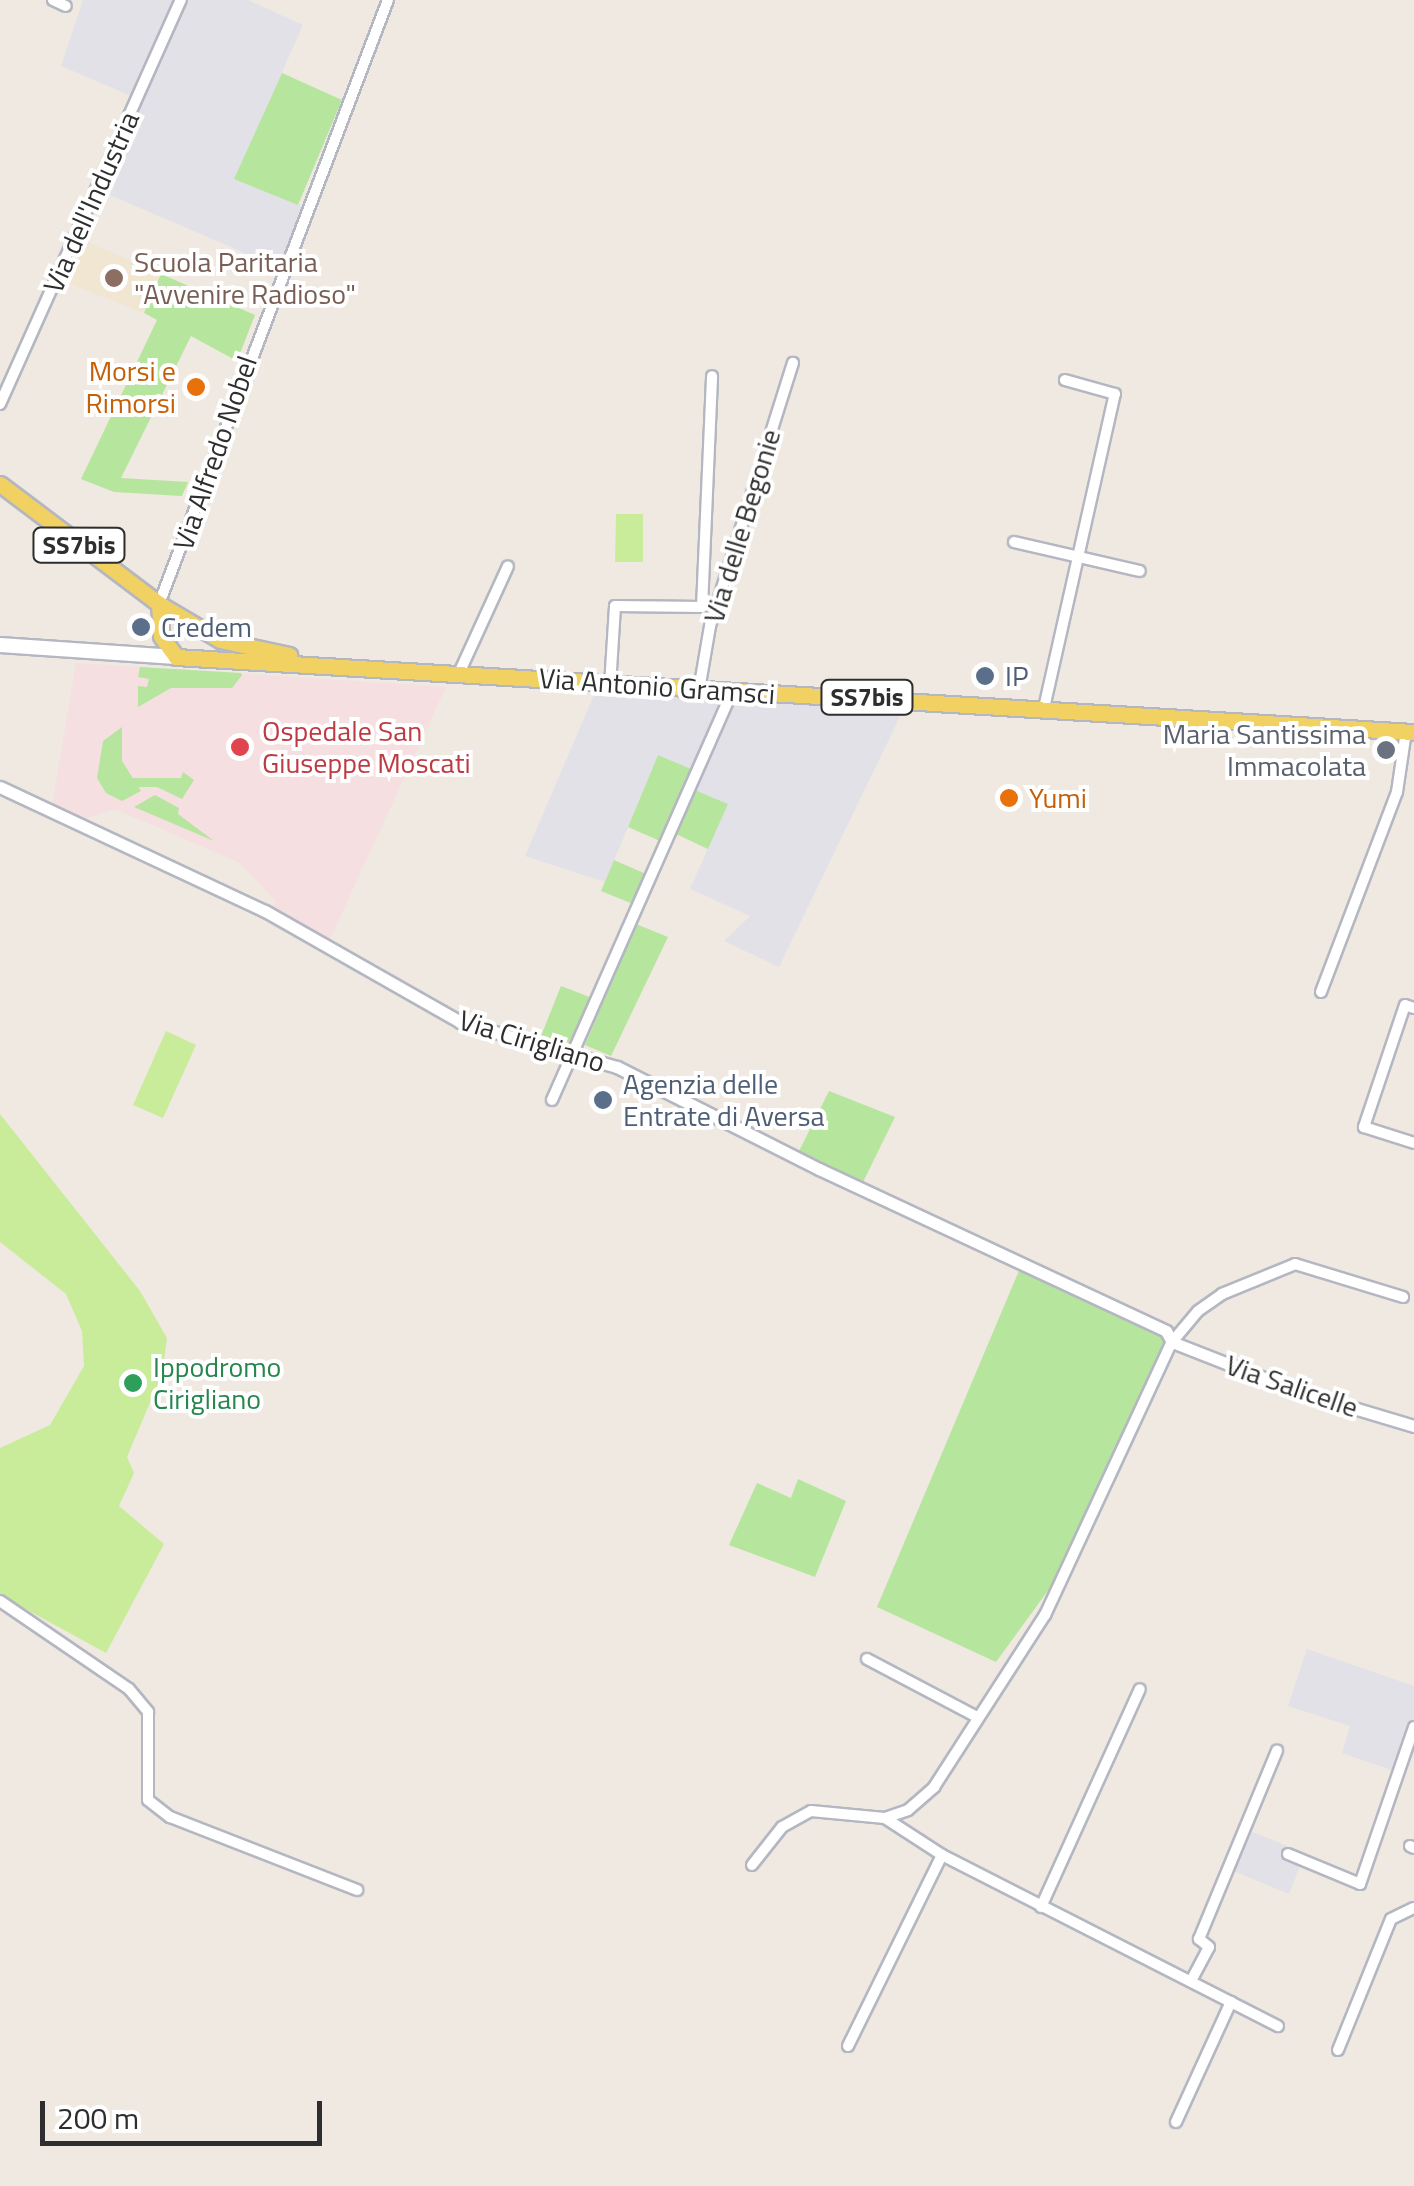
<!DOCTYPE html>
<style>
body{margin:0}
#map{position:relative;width:1414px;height:2186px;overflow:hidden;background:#efe9e1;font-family:"Titillium Web",sans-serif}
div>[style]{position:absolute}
.industrial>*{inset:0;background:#e3e1e8}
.education>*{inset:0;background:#f0e6d1}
.medical>*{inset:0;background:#f5dfe0}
.green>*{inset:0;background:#b6e59e}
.pitch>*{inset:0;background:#c9ec9a}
.roads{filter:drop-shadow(2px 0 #b4b7c1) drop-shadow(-2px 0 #b4b7c1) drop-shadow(0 2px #b4b7c1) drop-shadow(0 -2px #b4b7c1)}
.minor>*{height:10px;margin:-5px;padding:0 5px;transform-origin:5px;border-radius:5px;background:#fff}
.tertiary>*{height:11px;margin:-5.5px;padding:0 5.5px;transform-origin:5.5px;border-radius:5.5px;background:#fff}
.secondary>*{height:14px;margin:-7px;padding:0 7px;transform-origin:7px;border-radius:7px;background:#fff}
.primary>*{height:15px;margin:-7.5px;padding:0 7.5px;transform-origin:7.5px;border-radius:7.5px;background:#f2d163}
.dots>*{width:28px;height:28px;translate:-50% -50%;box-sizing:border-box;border:5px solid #fff;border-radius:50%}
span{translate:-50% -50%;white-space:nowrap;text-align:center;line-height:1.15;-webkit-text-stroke:8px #fff;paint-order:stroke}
.shield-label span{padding:2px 8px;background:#fff;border:2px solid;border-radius:8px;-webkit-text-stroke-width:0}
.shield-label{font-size:25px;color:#2e2e2e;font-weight:700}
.street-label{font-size:28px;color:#2e2e2e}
.education-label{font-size:28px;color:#785e54}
.left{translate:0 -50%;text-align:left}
.food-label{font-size:28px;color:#c56008}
.right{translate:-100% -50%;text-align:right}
.service-label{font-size:28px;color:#4e5e75}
.health-label{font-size:28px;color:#be3a42}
.worship-label{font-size:28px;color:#5b616d}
.leisure-label{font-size:28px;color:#27864d}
.scale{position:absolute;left:40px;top:2101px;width:282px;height:45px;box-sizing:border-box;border:5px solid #2e2e2e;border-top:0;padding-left:12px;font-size:30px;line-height:35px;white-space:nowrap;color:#2e2e2e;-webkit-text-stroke:8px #fff;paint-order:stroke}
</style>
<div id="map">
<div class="industrial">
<i style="clip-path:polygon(83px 0,248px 0,303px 25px,235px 178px,305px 207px,280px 268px,91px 187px,131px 96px,61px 66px)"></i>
<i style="clip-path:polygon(597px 688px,907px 702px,779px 967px,724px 941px,750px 916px,690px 889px,728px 804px,684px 785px,690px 769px,658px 755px,605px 882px,525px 856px)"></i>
<i style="clip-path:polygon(1307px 1649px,1414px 1686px,1414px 1743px,1403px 1774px,1342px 1753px,1350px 1726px,1288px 1706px)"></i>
<i style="clip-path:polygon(1248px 1830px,1305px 1853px,1289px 1894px,1231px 1870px)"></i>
</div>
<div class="education">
<i style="clip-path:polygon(85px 241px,161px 274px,144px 313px,66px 282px)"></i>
</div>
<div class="medical">
<i style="clip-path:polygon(76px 663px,446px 687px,330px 939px,273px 906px,275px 900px,240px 863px,115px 809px,81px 820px,52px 807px)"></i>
</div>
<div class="green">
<i style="clip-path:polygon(282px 73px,342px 100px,298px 205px,234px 179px)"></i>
<i style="clip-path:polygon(161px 274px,255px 315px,237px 361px,191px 336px,121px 478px,188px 482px,182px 496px,114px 492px,81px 479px,157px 320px,144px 313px)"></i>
<i style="clip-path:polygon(140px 667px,241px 673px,242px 675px,232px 688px,171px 688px,138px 707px,138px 686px,147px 687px,149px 679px,138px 677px)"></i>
<i style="clip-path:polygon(122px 727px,122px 761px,141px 791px,122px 801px,106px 793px,97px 778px,103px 741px)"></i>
<i style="clip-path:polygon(658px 755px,691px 769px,660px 841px,628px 827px)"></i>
<i style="clip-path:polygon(183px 772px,194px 780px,182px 799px,157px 787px,137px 787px,131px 778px,181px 778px)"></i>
<i style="clip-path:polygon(695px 790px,728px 804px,708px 849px,676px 834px)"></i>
<i style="clip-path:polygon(155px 795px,179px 808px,178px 814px,214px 841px,134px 807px)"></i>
<i style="clip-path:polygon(614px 860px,646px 874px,633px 904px,601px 891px)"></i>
<i style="clip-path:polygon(636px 924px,668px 937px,611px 1056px,585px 1045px)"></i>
<i style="clip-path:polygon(561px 986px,592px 998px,571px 1043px,541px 1036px)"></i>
<i style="clip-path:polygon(829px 1091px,895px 1117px,862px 1184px,799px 1151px)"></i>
<i style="clip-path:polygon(1021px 1266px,1161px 1332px,1166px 1342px,1057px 1578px,996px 1662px,877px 1607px)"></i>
<i style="clip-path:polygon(798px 1479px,846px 1501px,815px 1577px,729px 1545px,757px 1483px,791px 1498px)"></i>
</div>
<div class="pitch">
<i style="clip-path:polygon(616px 514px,643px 514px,643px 562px,615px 562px)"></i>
<i style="clip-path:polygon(166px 1031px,196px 1045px,163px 1118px,133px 1105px)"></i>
<i style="clip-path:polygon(0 1114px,140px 1291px,167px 1338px,162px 1374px,127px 1457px,134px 1473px,119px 1506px,164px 1544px,106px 1653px,0 1595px,0 1448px,50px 1425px,84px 1366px,82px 1331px,66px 1294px,0 1242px)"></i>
</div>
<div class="roads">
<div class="minor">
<i style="left:53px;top:0;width:14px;rotate:25deg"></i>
<i style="left:0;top:404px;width:443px;rotate:-65.9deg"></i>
<i style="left:1014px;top:542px;width:129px;rotate:13deg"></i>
<i style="left:159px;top:604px;width:646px;rotate:-69.24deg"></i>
<i style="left:460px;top:671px;width:115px;rotate:-65.4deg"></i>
<i style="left:610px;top:686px;width:80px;rotate:-86.4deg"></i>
<i style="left:615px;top:606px;width:87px;rotate:0.7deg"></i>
<i style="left:702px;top:607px;width:231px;rotate:-87.5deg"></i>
<i style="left:699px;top:690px;width:65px;rotate:-80.2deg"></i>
<i style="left:710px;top:626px;width:276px;rotate:-72.5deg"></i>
<i style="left:1044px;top:708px;width:322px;rotate:-77.3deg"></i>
<i style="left:1115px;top:394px;width:52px;rotate:-164.4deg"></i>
<i style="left:1321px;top:992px;width:214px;rotate:-69.2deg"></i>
<i style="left:1397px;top:792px;width:62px;rotate:-81.6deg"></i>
<i style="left:1414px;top:1008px;width:9px;rotate:-162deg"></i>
<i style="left:1405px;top:1005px;width:129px;rotate:108.6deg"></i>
<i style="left:1364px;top:1127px;width:52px;rotate:17.7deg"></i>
<i style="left:552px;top:1100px;width:447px;rotate:-66.2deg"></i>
<i style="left:0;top:1601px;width:156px;rotate:34.3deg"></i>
<i style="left:129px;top:1689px;width:30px;rotate:50deg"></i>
<i style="left:148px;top:1712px;width:88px;rotate:90deg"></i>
<i style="left:148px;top:1800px;width:28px;rotate:38deg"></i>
<i style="left:170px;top:1817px;width:201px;rotate:21.3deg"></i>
<i style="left:867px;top:1659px;width:124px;rotate:27.8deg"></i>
<i style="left:885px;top:1818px;width:24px;rotate:-19deg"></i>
<i style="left:908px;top:1810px;width:35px;rotate:-41deg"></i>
<i style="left:934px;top:1787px;width:205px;rotate:-57.2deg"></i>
<i style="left:1045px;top:1615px;width:301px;rotate:-65.1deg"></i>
<i style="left:1172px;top:1342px;width:40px;rotate:-50deg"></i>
<i style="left:1198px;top:1311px;width:29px;rotate:-35deg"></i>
<i style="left:1222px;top:1294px;width:79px;rotate:-22.3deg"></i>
<i style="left:1295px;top:1264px;width:113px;rotate:17deg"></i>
<i style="left:1410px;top:1846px;width:4px;rotate:27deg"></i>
<i style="left:1288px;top:1854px;width:78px;rotate:22.6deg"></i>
<i style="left:1360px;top:1884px;width:166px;rotate:-71deg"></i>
<i style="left:752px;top:1865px;width:48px;rotate:-51.7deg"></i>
<i style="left:782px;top:1827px;width:33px;rotate:-29deg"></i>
<i style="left:811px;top:1811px;width:74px;rotate:5.4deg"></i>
<i style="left:885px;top:1818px;width:68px;rotate:33deg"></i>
<i style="left:942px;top:1855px;width:377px;rotate:27deg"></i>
<i style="left:1041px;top:1907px;width:239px;rotate:-65.6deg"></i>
<i style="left:1191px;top:1981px;width:38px;rotate:-62deg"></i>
<i style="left:1209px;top:1947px;width:13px;rotate:-141deg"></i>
<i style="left:1199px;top:1939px;width:204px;rotate:-67.5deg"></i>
<i style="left:848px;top:2046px;width:213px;rotate:-63.8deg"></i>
<i style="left:1338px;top:2050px;width:141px;rotate:-68deg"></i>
<i style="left:1391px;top:1919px;width:25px;rotate:-26deg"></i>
<i style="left:1176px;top:2122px;width:132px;rotate:-65.4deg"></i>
</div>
<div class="tertiary">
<i style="left:0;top:787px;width:293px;rotate:25.1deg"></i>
<i style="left:265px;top:911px;width:224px;rotate:29.6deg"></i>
<i style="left:460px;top:1022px;width:163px;rotate:16deg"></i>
<i style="left:617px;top:1067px;width:226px;rotate:26.8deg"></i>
<i style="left:819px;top:1169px;width:383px;rotate:25deg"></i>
<i style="left:1166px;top:1331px;width:13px;rotate:61deg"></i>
<i style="left:1172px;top:1342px;width:134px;rotate:21.4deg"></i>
<i style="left:1297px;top:1391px;width:122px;rotate:16.7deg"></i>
</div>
<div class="secondary">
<i style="left:0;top:645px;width:176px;rotate:3.9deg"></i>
</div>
<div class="primary">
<i style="left:0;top:484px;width:199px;rotate:37deg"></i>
<i style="left:159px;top:604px;width:71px;rotate:30.5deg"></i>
<i style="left:220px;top:640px;width:71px;rotate:12.3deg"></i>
<i style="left:159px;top:604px;width:32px;rotate:86deg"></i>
<i style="left:161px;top:636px;width:26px;rotate:54deg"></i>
<i style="left:176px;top:657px;width:1240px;rotate:3.47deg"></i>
</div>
</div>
<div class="dots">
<i style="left:114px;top:278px;background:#8d6e63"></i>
<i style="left:196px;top:387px;background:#e8710a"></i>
<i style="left:141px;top:627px;background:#5c6f8a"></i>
<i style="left:985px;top:676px;background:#5c6f8a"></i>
<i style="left:240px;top:747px;background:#e0444e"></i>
<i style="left:1386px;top:750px;background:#6b7280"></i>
<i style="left:1009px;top:798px;background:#e8710a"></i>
<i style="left:603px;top:1100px;background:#5c6f8a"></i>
<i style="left:133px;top:1383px;background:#2e9e5b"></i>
</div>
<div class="shield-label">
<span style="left:79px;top:545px">SS7bis</span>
<span style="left:867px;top:697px">SS7bis</span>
</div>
<div class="street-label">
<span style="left:91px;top:202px;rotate:-66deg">Via dell'Industria</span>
<span style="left:215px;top:453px;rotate:-71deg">Via Alfredo Nobel</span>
<span style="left:742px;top:526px;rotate:-73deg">Via delle Begonie</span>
<span style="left:657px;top:686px;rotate:4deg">Via Antonio Gramsci</span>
<span style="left:532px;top:1041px;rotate:17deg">Via Cirigliano</span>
<span style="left:1292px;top:1386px;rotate:19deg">Via Salicelle</span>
</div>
<div class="education-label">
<span class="left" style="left:134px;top:278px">Scuola Paritaria<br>"Avvenire Radioso"</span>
</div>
<div class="food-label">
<span class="right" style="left:176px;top:387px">Morsi e<br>Rimorsi</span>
<span class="left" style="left:1029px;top:798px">Yumi</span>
</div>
<div class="service-label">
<span class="left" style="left:161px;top:627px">Credem</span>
<span class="left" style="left:1005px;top:676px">IP</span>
<span class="left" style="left:623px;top:1100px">Agenzia delle<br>Entrate di Aversa</span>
</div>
<div class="health-label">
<span class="left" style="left:262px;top:747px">Ospedale San<br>Giuseppe Moscati</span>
</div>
<div class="worship-label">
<span class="right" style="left:1366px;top:750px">Maria Santissima<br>Immacolata</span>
</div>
<div class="leisure-label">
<span class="left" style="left:153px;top:1383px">Ippodromo<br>Cirigliano</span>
</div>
<div class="scale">200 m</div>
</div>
